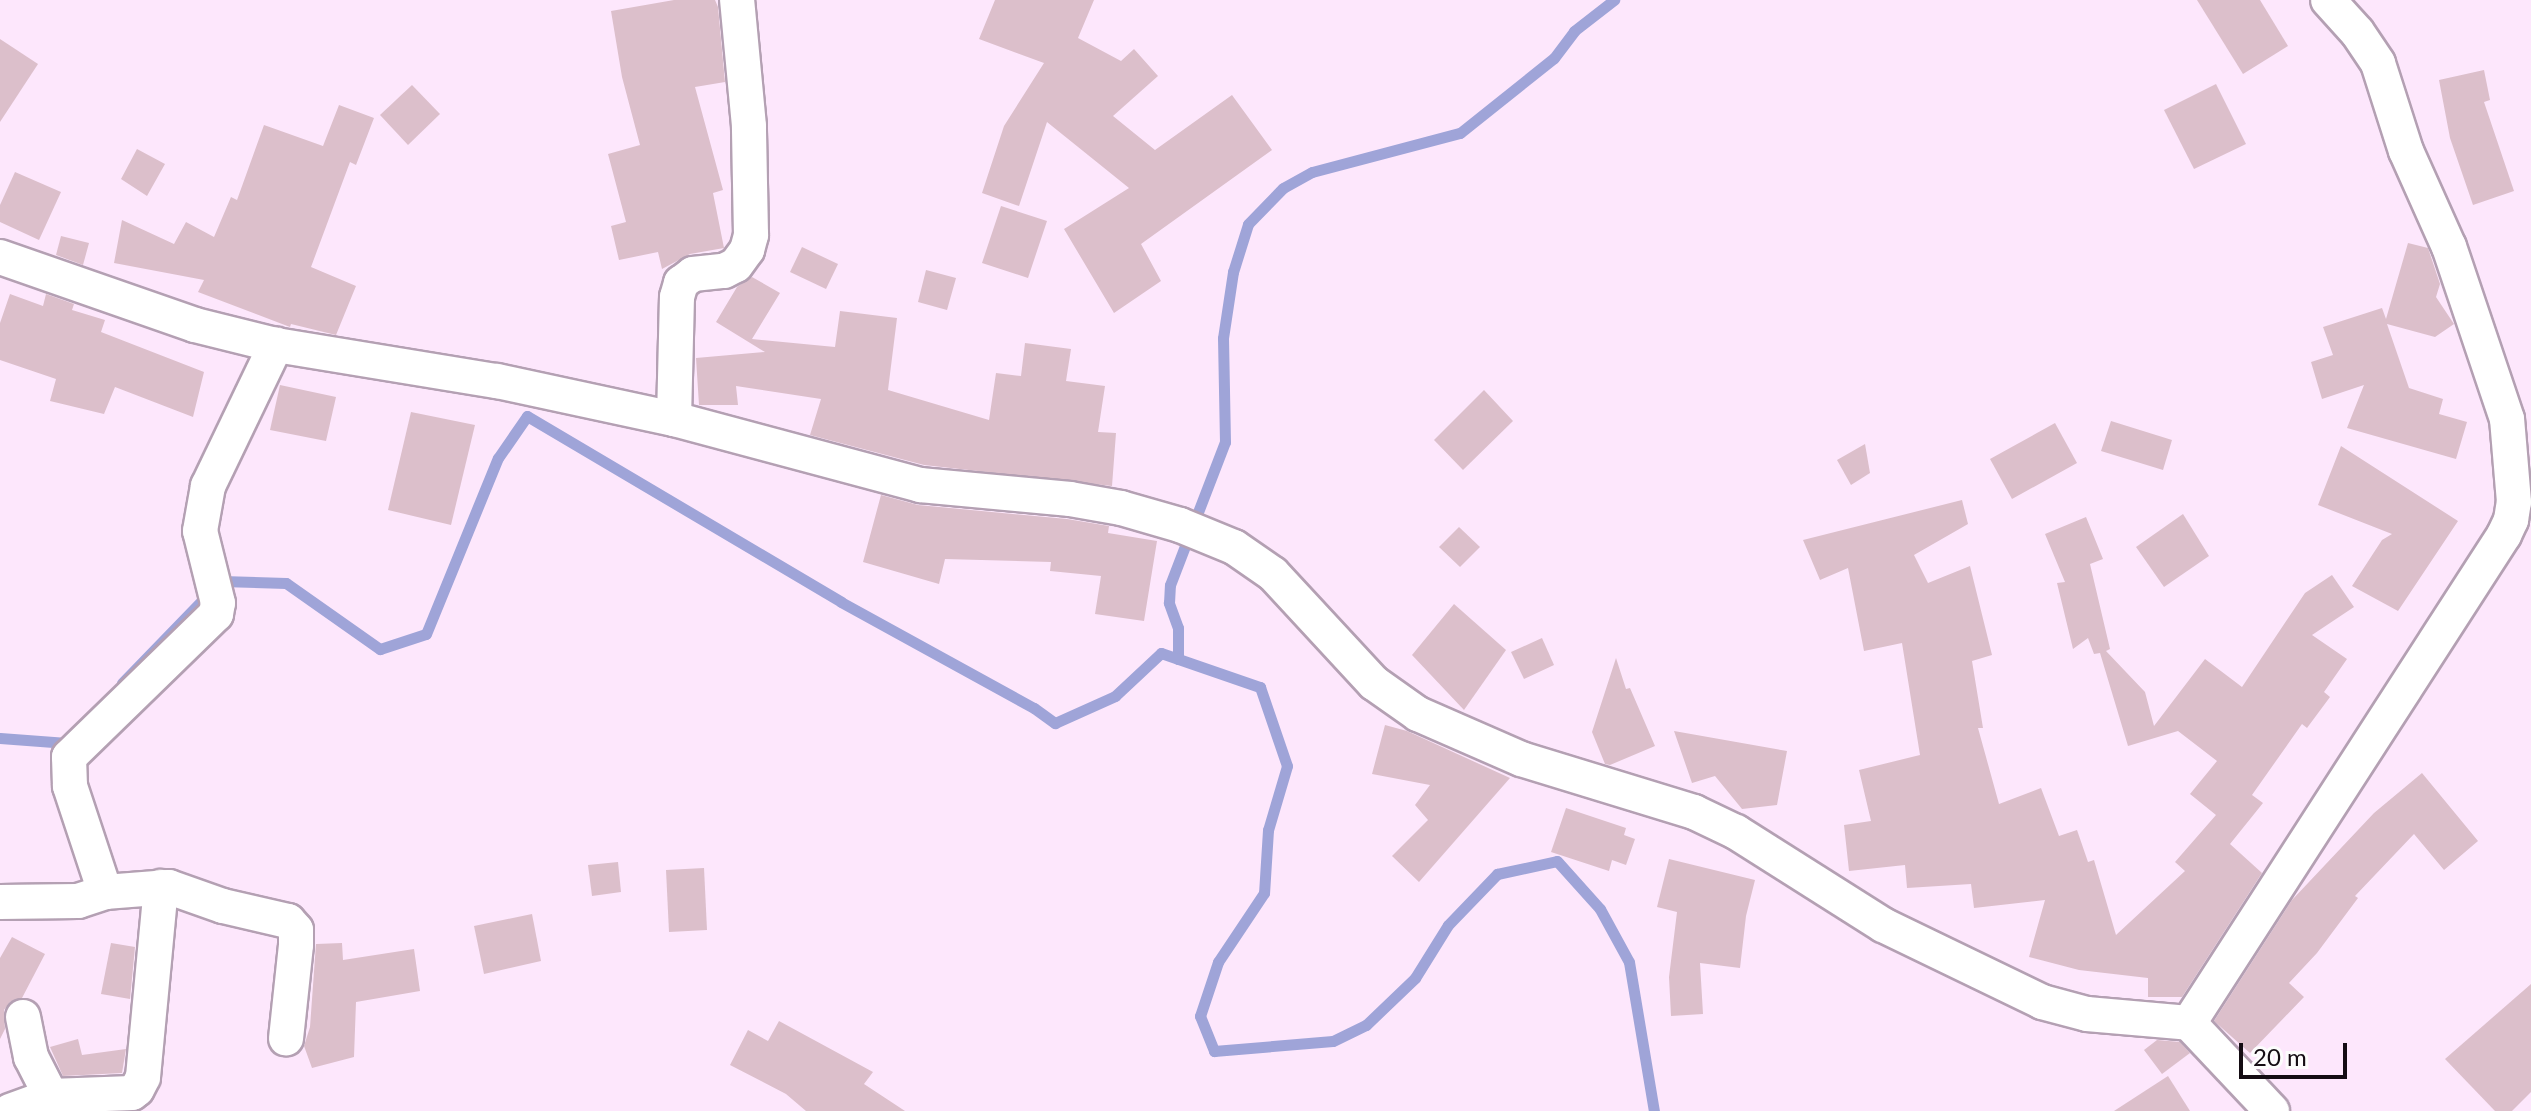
<!DOCTYPE html>
<style>
body{margin:0}
#map{position:relative;width:2531px;height:1111px;overflow:hidden;background:#fde7fc;font-family:Lato,sans-serif}
div>[style]{position:absolute}
.stream>*{height:11px;margin:-5.5px;padding:0 5.5px;transform-origin:5.5px;border-radius:5.5px;background:#9fa4d8}
.building>*{inset:0;background:#dcbfcb}
.roads{filter:drop-shadow(2px 0 #b4a0b3) drop-shadow(-2px 0 #b4a0b3) drop-shadow(0 2px #b4a0b3) drop-shadow(0 -2px #b4a0b3)}
.street>*{height:34px;margin:-17px;padding:0 17px;transform-origin:17px;border-radius:17px;background:#fff}
span{translate:-50% -50%;white-space:nowrap;text-align:center;line-height:1.15;-webkit-text-stroke:7px #fcfcfc;paint-order:stroke}
.scale{position:absolute;left:2239px;top:1043px;width:108px;height:36px;box-sizing:border-box;border:4px solid #140c13;border-top:0;padding-left:10px;font-size:24px;line-height:28px;white-space:nowrap;color:#140c13;-webkit-text-stroke:6px #fcfcfc;paint-order:stroke}
</style>
<div id="map">
<div class="stream">
<i style="left:1178px;top:659px;width:31px;rotate:-90deg"></i>
<i style="left:1178px;top:628px;width:27px;rotate:-110deg"></i>
<i style="left:1169px;top:603px;width:18px;rotate:-87deg"></i>
<i style="left:1170px;top:585px;width:153px;rotate:-69deg"></i>
<i style="left:1225px;top:442px;width:104px;rotate:-91.1deg"></i>
<i style="left:1223px;top:338px;width:67px;rotate:-81.4deg"></i>
<i style="left:1233px;top:272px;width:50px;rotate:-72.6deg"></i>
<i style="left:1248px;top:224px;width:50px;rotate:-45.8deg"></i>
<i style="left:1283px;top:188px;width:33px;rotate:-29deg"></i>
<i style="left:1312px;top:172px;width:153px;rotate:-14.8deg"></i>
<i style="left:1460px;top:133px;width:120px;rotate:-38.6deg"></i>
<i style="left:1554px;top:58px;width:34px;rotate:-53deg"></i>
<i style="left:1574px;top:31px;width:51px;rotate:-37.8deg"></i>
<i style="left:122px;top:683px;width:142px;rotate:-45.9deg"></i>
<i style="left:221px;top:581px;width:65px;rotate:1.8deg"></i>
<i style="left:286px;top:583px;width:115px;rotate:35.1deg"></i>
<i style="left:380px;top:649px;width:48px;rotate:-18.1deg"></i>
<i style="left:426px;top:634px;width:190px;rotate:-67.8deg"></i>
<i style="left:498px;top:458px;width:51px;rotate:-55.4deg"></i>
<i style="left:527px;top:416px;width:365px;rotate:30.6deg"></i>
<i style="left:841px;top:602px;width:220px;rotate:28.8deg"></i>
<i style="left:1034px;top:708px;width:26px;rotate:36deg"></i>
<i style="left:1055px;top:723px;width:66px;rotate:-24.2deg"></i>
<i style="left:1115px;top:696px;width:63px;rotate:-43.1deg"></i>
<i style="left:1161px;top:653px;width:105px;rotate:19deg"></i>
<i style="left:1260px;top:687px;width:83px;rotate:71.1deg"></i>
<i style="left:1287px;top:766px;width:67px;rotate:106.5deg"></i>
<i style="left:1268px;top:830px;width:63px;rotate:93.6deg"></i>
<i style="left:1264px;top:893px;width:83px;rotate:123.7deg"></i>
<i style="left:1218px;top:962px;width:57px;rotate:108.4deg"></i>
<i style="left:1200px;top:1016px;width:38px;rotate:68deg"></i>
<i style="left:1214px;top:1051px;width:119px;rotate:-4.8deg"></i>
<i style="left:1333px;top:1041px;width:37px;rotate:-26deg"></i>
<i style="left:1366px;top:1025px;width:68px;rotate:-43.8deg"></i>
<i style="left:1415px;top:978px;width:62px;rotate:-58.1deg"></i>
<i style="left:1448px;top:925px;width:71px;rotate:-46.1deg"></i>
<i style="left:1497px;top:874px;width:61px;rotate:-12.2deg"></i>
<i style="left:1557px;top:861px;width:64px;rotate:48.1deg"></i>
<i style="left:1600px;top:909px;width:60px;rotate:61.3deg"></i>
<i style="left:1629px;top:962px;width:151px;rotate:80.5deg"></i>
<i style="left:0;top:738px;width:67px;rotate:4.3deg"></i>
<i style="left:67px;top:743px;width:4px;rotate:-45deg"></i>
</div>
<div class="building">
<i style="clip-path:polygon(674px 0,715px 0,718px 7px,725px 82px,695px 87px,723px 190px,713px 193px,724px 248px,690px 254px,662px 269px,658px 252px,619px 260px,611px 226px,626px 222px,608px 154px,640px 145px,622px 77px,611px 11px)"></i>
<i style="clip-path:polygon(995px 0,1094px 0,1078px 38px,1121px 61px,1134px 49px,1158px 76px,1113px 116px,1155px 150px,1232px 95px,1272px 150px,1141px 244px,1161px 281px,1114px 313px,1064px 229px,1129px 188px,1047px 122px,1019px 206px,982px 193px,1004px 126px,1044px 63px,979px 39px)"></i>
<i style="clip-path:polygon(2197px 0,2260px 0,2288px 46px,2243px 74px)"></i>
<i style="clip-path:polygon(0 39px,38px 64px,0 122px)"></i>
<i style="clip-path:polygon(2484px 70px,2490px 100px,2484px 102px,2514px 191px,2473px 205px,2450px 138px,2439px 80px)"></i>
<i style="clip-path:polygon(2216px 84px,2246px 144px,2194px 169px,2164px 110px)"></i>
<i style="clip-path:polygon(412px 85px,440px 114px,408px 145px,380px 115px)"></i>
<i style="clip-path:polygon(339px 105px,374px 118px,356px 165px,350px 162px,311px 267px,356px 286px,336px 335px,291px 324px,290px 327px,198px 292px,204px 280px,114px 263px,122px 220px,174px 244px,186px 222px,214px 237px,231px 197px,237px 200px,264px 125px,323px 146px)"></i>
<i style="clip-path:polygon(137px 149px,165px 164px,147px 196px,121px 179px)"></i>
<i style="clip-path:polygon(15px 172px,61px 192px,39px 240px,0 222px,0 205px)"></i>
<i style="clip-path:polygon(1001px 206px,1047px 221px,1028px 278px,982px 263px)"></i>
<i style="clip-path:polygon(61px 236px,89px 243px,83px 265px,56px 255px)"></i>
<i style="clip-path:polygon(2408px 243px,2428px 248px,2440px 284px,2436px 297px,2454px 324px,2435px 337px,2387px 324px,2409px 388px,2443px 399px,2439px 414px,2467px 422px,2456px 459px,2347px 428px,2364px 385px,2322px 399px,2311px 362px,2333px 355px,2323px 327px,2382px 308px,2386px 319px)"></i>
<i style="clip-path:polygon(802px 247px,838px 264px,826px 289px,790px 272px)"></i>
<i style="clip-path:polygon(926px 270px,956px 278px,947px 310px,918px 302px)"></i>
<i style="clip-path:polygon(752px 277px,780px 293px,752px 339px,835px 347px,840px 311px,897px 318px,888px 390px,989px 420px,996px 373px,1021px 376px,1025px 343px,1071px 349px,1066px 381px,1105px 386px,1098px 432px,1116px 433px,1112px 486px,924px 465px,810px 435px,821px 399px,736px 386px,738px 405px,699px 405px,696px 358px,765px 352px,716px 322px,737px 287px)"></i>
<i style="clip-path:polygon(10px 294px,43px 306px,46px 294px,74px 304px,72px 310px,105px 320px,101px 332px,204px 372px,193px 417px,115px 387px,104px 414px,50px 401px,56px 379px,0 360px,0 323px)"></i>
<i style="clip-path:polygon(280px 385px,336px 397px,326px 441px,270px 430px)"></i>
<i style="clip-path:polygon(1484px 390px,1513px 421px,1463px 470px,1434px 440px)"></i>
<i style="clip-path:polygon(411px 412px,475px 425px,451px 525px,388px 510px)"></i>
<i style="clip-path:polygon(2111px 421px,2172px 440px,2163px 470px,2101px 451px)"></i>
<i style="clip-path:polygon(2055px 423px,2077px 463px,2012px 499px,1990px 459px)"></i>
<i style="clip-path:polygon(1865px 444px,1870px 473px,1851px 485px,1837px 460px)"></i>
<i style="clip-path:polygon(2341px 446px,2458px 521px,2398px 611px,2352px 586px,2382px 540px,2392px 534px,2318px 505px)"></i>
<i style="clip-path:polygon(881px 495px,918px 505px,1067px 519px,1109px 526px,1108px 533px,1157px 541px,1144px 621px,1095px 614px,1101px 576px,1050px 571px,1051px 562px,945px 559px,939px 584px,863px 562px)"></i>
<i style="clip-path:polygon(1962px 500px,1968px 524px,1914px 555px,1928px 583px,1970px 566px,1992px 655px,1972px 661px,1983px 728px,1978px 728px,1999px 804px,2041px 788px,2059px 836px,2077px 830px,2088px 862px,2094px 860px,2116px 935px,2185px 871px,2175px 862px,2216px 815px,2190px 794px,2217px 761px,2178px 731px,2128px 746px,2100px 653px,2094px 654px,2088px 638px,2073px 649px,2057px 583px,2065px 582px,2045px 534px,2086px 517px,2103px 559px,2090px 564px,2110px 649px,2106px 651px,2145px 692px,2154px 726px,2205px 659px,2242px 687px,2305px 593px,2332px 575px,2354px 607px,2312px 635px,2347px 659px,2324px 692px,2330px 697px,2307px 728px,2302px 724px,2252px 795px,2263px 803px,2230px 844px,2262px 873px,2182px 997px,2148px 997px,2148px 978px,2079px 970px,2029px 957px,2045px 900px,1974px 908px,1971px 884px,1907px 888px,1905px 865px,1849px 871px,1844px 825px,1871px 821px,1859px 770px,1920px 755px,1902px 643px,1864px 651px,1848px 568px,1820px 580px,1803px 540px)"></i>
<i style="clip-path:polygon(2183px 514px,2209px 556px,2164px 587px,2136px 547px)"></i>
<i style="clip-path:polygon(1459px 527px,1480px 547px,1460px 567px,1439px 547px)"></i>
<i style="clip-path:polygon(1454px 604px,1506px 650px,1464px 710px,1412px 655px)"></i>
<i style="clip-path:polygon(1542px 638px,1554px 665px,1524px 679px,1511px 652px)"></i>
<i style="clip-path:polygon(1616px 658px,1626px 689px,1630px 688px,1655px 746px,1610px 765px,1605px 764px,1592px 732px)"></i>
<i style="clip-path:polygon(1385px 725px,1407px 731px,1510px 778px,1419px 882px,1392px 856px,1428px 820px,1415px 805px,1430px 785px,1372px 774px)"></i>
<i style="clip-path:polygon(1674px 731px,1787px 751px,1777px 805px,1742px 809px,1715px 776px,1692px 783px)"></i>
<i style="clip-path:polygon(2422px 773px,2478px 841px,2444px 870px,2414px 834px,2355px 896px,2358px 898px,2317px 953px,2289px 983px,2304px 997px,2250px 1053px,2214px 1021px,2292px 900px,2374px 813px)"></i>
<i style="clip-path:polygon(1566px 808px,1626px 828px,1624px 835px,1635px 839px,1626px 865px,1612px 860px,1609px 871px,1551px 852px)"></i>
<i style="clip-path:polygon(1669px 859px,1755px 880px,1746px 916px,1740px 968px,1700px 963px,1703px 1014px,1671px 1016px,1669px 977px,1677px 912px,1657px 907px)"></i>
<i style="clip-path:polygon(618px 862px,621px 892px,592px 896px,588px 865px)"></i>
<i style="clip-path:polygon(704px 868px,707px 930px,669px 932px,666px 870px)"></i>
<i style="clip-path:polygon(532px 914px,541px 961px,484px 974px,474px 926px)"></i>
<i style="clip-path:polygon(12px 937px,45px 954px,22px 998px,10px 1002px,4px 1010px,5px 1029px,0 1039px,0 958px)"></i>
<i style="clip-path:polygon(111px 943px,135px 947px,130px 999px,101px 994px)"></i>
<i style="clip-path:polygon(342px 943px,343px 960px,414px 949px,420px 991px,356px 1002px,354px 1057px,312px 1068px,304px 1046px,310px 1027px,316px 944px)"></i>
<i style="clip-path:polygon(2531px 984px,2531px 1092px,2512px 1111px,2495px 1111px,2445px 1059px)"></i>
<i style="clip-path:polygon(779px 1021px,873px 1072px,864px 1084px,905px 1111px,806px 1111px,786px 1094px,730px 1065px,748px 1030px,768px 1041px)"></i>
<i style="clip-path:polygon(78px 1039px,82px 1055px,126px 1049px,122px 1073px,63px 1076px,50px 1047px)"></i>
<i style="clip-path:polygon(2157px 1040px,2180px 1042px,2190px 1053px,2162px 1074px,2144px 1050px)"></i>
<i style="clip-path:polygon(2168px 1076px,2190px 1111px,2114px 1111px)"></i>
</div>
<div class="roads">
<div class="street">
<i style="left:0;top:257px;width:207px;rotate:19.2deg"></i>
<i style="left:195px;top:325px;width:83px;rotate:13.9deg"></i>
<i style="left:276px;top:345px;width:224px;rotate:9.3deg"></i>
<i style="left:497px;top:381px;width:181px;rotate:12.1deg"></i>
<i style="left:674px;top:419px;width:255px;rotate:15deg"></i>
<i style="left:920px;top:485px;width:151px;rotate:5.3deg"></i>
<i style="left:1070px;top:499px;width:52px;rotate:10deg"></i>
<i style="left:1121px;top:508px;width:61px;rotate:16.1deg"></i>
<i style="left:1180px;top:525px;width:58px;rotate:22.2deg"></i>
<i style="left:1234px;top:547px;width:47px;rotate:34.7deg"></i>
<i style="left:1273px;top:574px;width:149px;rotate:47.2deg"></i>
<i style="left:1374px;top:683px;width:54px;rotate:35.2deg"></i>
<i style="left:1418px;top:714px;width:112px;rotate:23.6deg"></i>
<i style="left:1521px;top:759px;width:181px;rotate:17deg"></i>
<i style="left:1694px;top:812px;width:47px;rotate:25.5deg"></i>
<i style="left:1736px;top:832px;width:174px;rotate:32.3deg"></i>
<i style="left:1883px;top:925px;width:177px;rotate:25.8deg"></i>
<i style="left:2042px;top:1002px;width:47px;rotate:14.9deg"></i>
<i style="left:2087px;top:1014px;width:102px;rotate:5deg"></i>
<i style="left:2189px;top:1023px;width:121px;rotate:46.7deg"></i>
<i style="left:674px;top:419px;width:122px;rotate:-88.6deg"></i>
<i style="left:677px;top:297px;width:15px;rotate:-74deg"></i>
<i style="left:681px;top:283px;width:15px;rotate:-37deg"></i>
<i style="left:693px;top:274px;width:31px;rotate:-6deg"></i>
<i style="left:724px;top:271px;width:13px;rotate:-27deg"></i>
<i style="left:736px;top:265px;width:19px;rotate:-54deg"></i>
<i style="left:747px;top:250px;width:16px;rotate:-75deg"></i>
<i style="left:751px;top:235px;width:109px;rotate:-91.1deg"></i>
<i style="left:749px;top:126px;width:127px;rotate:-95.4deg"></i>
<i style="left:105px;top:892px;width:112px;rotate:-108.3deg"></i>
<i style="left:70px;top:786px;width:29px;rotate:-92deg"></i>
<i style="left:69px;top:757px;width:205px;rotate:-44.2deg"></i>
<i style="left:216px;top:614px;width:11px;rotate:-80deg"></i>
<i style="left:218px;top:603px;width:74px;rotate:-104deg"></i>
<i style="left:200px;top:531px;width:46px;rotate:-79.9deg"></i>
<i style="left:208px;top:486px;width:157px;rotate:-64.3deg"></i>
<i style="left:0;top:902px;width:78px;rotate:-0.7deg"></i>
<i style="left:78px;top:901px;width:28px;rotate:-18deg"></i>
<i style="left:105px;top:892px;width:64px;rotate:-4.5deg"></i>
<i style="left:169px;top:887px;width:57px;rotate:19.4deg"></i>
<i style="left:223px;top:906px;width:67px;rotate:13deg"></i>
<i style="left:288px;top:921px;width:12px;rotate:48deg"></i>
<i style="left:296px;top:930px;width:15px;rotate:90deg"></i>
<i style="left:296px;top:945px;width:94px;rotate:96.1deg"></i>
<i style="left:23px;top:1017px;width:41px;rotate:78.7deg"></i>
<i style="left:31px;top:1057px;width:44px;rotate:62.9deg"></i>
<i style="left:2189px;top:1023px;width:581px;rotate:-57.16deg"></i>
<i style="left:2504px;top:535px;width:17px;rotate:-65deg"></i>
<i style="left:2511px;top:520px;width:18px;rotate:-81deg"></i>
<i style="left:2514px;top:502px;width:83px;rotate:-94.8deg"></i>
<i style="left:2507px;top:419px;width:182px;rotate:-108.6deg"></i>
<i style="left:2449px;top:247px;width:105px;rotate:-114.1deg"></i>
<i style="left:2406px;top:151px;width:92px;rotate:-107.7deg"></i>
<i style="left:2378px;top:63px;width:37px;rotate:-124deg"></i>
<i style="left:2357px;top:32px;width:43px;rotate:-132.2deg"></i>
<i style="left:10px;top:1111px;width:44px;rotate:-20.1deg"></i>
<i style="left:51px;top:1096px;width:81px;rotate:-2.1deg"></i>
<i style="left:132px;top:1093px;width:6px;rotate:-39deg"></i>
<i style="left:137px;top:1089px;width:13px;rotate:-63deg"></i>
<i style="left:143px;top:1077px;width:191px;rotate:-84.6deg"></i>
</div>
</div>
<div class="scale">20 m</div>
</div>
